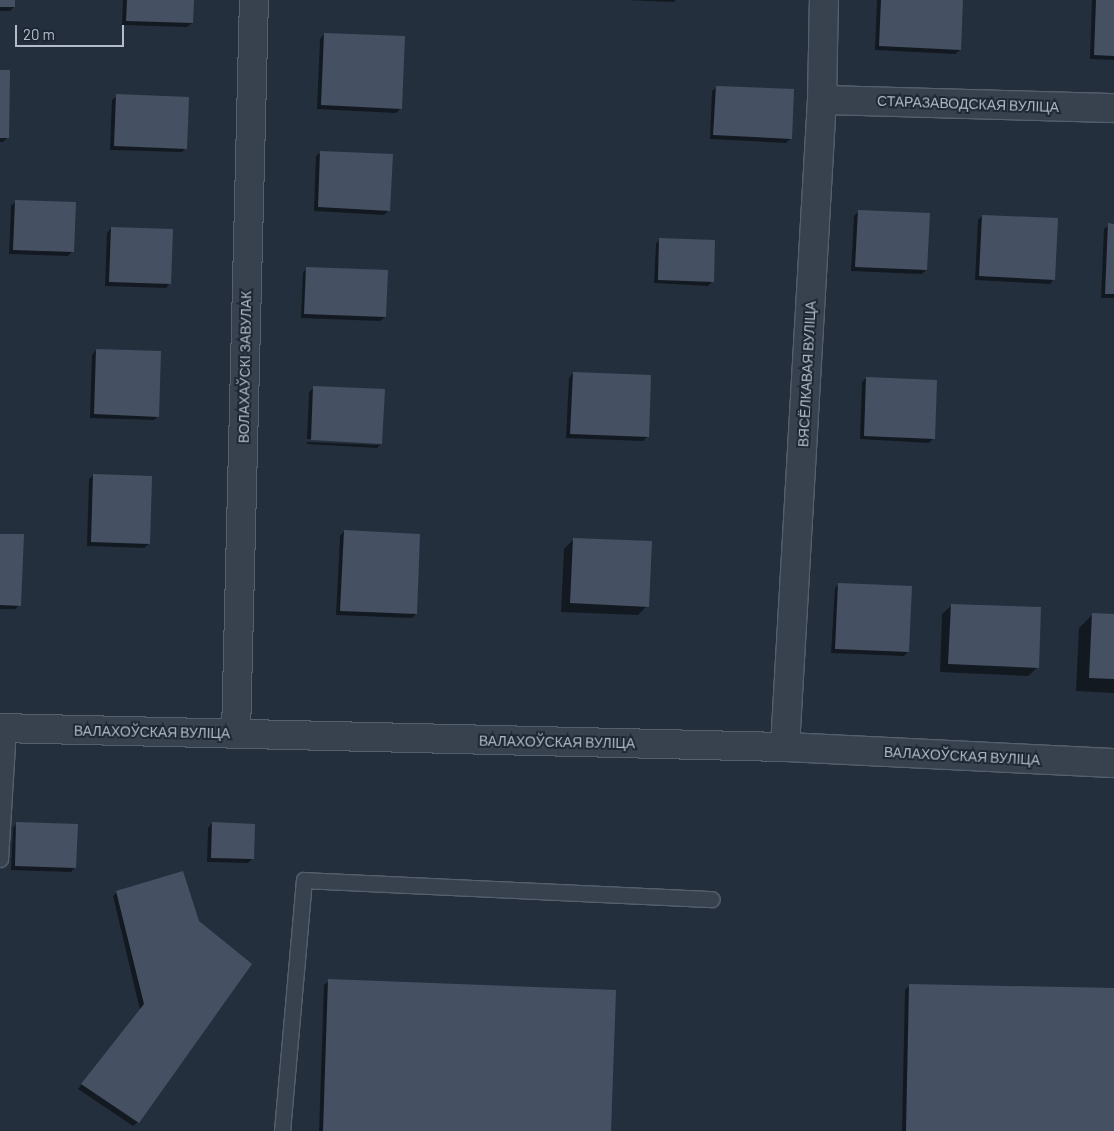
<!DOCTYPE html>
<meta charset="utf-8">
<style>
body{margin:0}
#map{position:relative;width:1114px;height:1131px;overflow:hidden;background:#242f3e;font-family:Barlow,sans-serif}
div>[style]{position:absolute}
.shadow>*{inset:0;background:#0007}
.building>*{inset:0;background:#455162}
.roads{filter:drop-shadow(1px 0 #565f6c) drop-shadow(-1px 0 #565f6c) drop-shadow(0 1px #565f6c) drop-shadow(0 -1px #565f6c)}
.lane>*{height:15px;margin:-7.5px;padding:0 7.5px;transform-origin:7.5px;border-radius:7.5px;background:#38414e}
.street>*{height:28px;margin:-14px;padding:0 14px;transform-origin:14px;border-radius:14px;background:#38414e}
span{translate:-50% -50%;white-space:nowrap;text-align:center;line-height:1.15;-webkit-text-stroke:4px #1d2633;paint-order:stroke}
.street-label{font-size:14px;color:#b4bcc9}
.scale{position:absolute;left:15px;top:25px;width:109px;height:22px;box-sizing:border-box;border:2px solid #b4bcc9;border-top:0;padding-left:6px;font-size:15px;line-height:18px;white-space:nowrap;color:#b4bcc9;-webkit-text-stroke:4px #1d2633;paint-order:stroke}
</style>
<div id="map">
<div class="shadow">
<i style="clip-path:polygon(0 0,14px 0,14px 7px,10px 11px,0 11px)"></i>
<i style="clip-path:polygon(123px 0,192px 0,192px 23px,187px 27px,122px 25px)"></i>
<i style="clip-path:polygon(627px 0,676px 0,674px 2px)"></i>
<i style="clip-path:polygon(877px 0,962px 0,960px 50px,955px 54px,875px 50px)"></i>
<i style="clip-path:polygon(1092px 0,1114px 0,1114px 60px,1090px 59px)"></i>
<i style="clip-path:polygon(324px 34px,401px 108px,396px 113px,317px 109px,320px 39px)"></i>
<i style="clip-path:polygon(0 71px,7px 138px,3px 142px,0 142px)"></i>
<i style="clip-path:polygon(717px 87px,791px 138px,786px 143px,710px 139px,712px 91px)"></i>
<i style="clip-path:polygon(117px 96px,186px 148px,182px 152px,110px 150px,112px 100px)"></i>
<i style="clip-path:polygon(321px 152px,389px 210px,384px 215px,314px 211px,316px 156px)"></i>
<i style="clip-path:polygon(15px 202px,73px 251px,68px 256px,9px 254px,11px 206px)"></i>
<i style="clip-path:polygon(858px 212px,926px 270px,922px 274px,851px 271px,854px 216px)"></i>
<i style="clip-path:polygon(982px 216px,1054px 279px,1050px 284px,975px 280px,978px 220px)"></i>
<i style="clip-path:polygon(1109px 225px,1114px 225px,1114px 298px,1101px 298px,1104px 229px)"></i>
<i style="clip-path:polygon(111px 228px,170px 283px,166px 288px,105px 286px,107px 233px)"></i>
<i style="clip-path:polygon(660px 239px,712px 282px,708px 286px,654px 283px,656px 244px)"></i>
<i style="clip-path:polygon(307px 268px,385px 317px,380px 321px,301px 318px,303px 273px)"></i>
<i style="clip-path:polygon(96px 350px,158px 416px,154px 420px,90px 418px,92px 355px)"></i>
<i style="clip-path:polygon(573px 373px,647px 437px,643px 441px,566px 438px,569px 378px)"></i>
<i style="clip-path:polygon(866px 378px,934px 438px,929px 443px,860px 439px,862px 382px)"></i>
<i style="clip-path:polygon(313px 388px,381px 443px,377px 448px,307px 444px,307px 442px,379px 445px,379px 442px,307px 439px,309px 392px)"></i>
<i style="clip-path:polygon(94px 475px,149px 544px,144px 548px,87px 546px,89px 479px)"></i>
<i style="clip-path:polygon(344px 531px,416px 614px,412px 618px,336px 615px,340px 536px)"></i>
<i style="clip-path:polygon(0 535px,20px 605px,15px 609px,0 609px)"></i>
<i style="clip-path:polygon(573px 540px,647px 606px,638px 615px,561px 612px,564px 549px)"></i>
<i style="clip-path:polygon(839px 584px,908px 652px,904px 656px,831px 653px,835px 588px)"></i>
<i style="clip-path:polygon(952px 605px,1038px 667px,1028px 676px,940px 672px,942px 614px)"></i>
<i style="clip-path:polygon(1092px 615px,1114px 616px,1114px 693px,1076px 691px,1079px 628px)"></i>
<i style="clip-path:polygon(17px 823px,75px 867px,71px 872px,11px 870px,13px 828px)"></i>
<i style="clip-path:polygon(212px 823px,253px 858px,248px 863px,207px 862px,208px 828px)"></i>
<i style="clip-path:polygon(182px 873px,138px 1122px,133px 1126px,78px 1089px,140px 1010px,113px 896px,117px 892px)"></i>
<i style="clip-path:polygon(329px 981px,610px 1131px,319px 1131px,324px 985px)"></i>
<i style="clip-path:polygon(909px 986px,1114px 990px,1114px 1131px,902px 1131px,905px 990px)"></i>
</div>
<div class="building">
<i style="clip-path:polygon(0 0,15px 0,15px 7px,0 7px)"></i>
<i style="clip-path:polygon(127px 0,194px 0,193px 23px,126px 21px)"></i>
<i style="clip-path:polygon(881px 0,963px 0,961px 50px,879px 46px)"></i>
<i style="clip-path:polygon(1096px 0,1114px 0,1114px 56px,1094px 55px)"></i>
<i style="clip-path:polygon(324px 33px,405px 36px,402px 109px,321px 105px)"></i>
<i style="clip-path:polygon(0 70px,10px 70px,9px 138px,0 138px)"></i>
<i style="clip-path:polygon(716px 86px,794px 89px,792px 139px,713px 135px)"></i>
<i style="clip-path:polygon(116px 94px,189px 97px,187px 149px,114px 146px)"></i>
<i style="clip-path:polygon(320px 151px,393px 154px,390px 211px,318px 207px)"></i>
<i style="clip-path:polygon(15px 200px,76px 202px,74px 252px,13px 250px)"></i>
<i style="clip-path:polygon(858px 210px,930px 213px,927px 270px,855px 267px)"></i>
<i style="clip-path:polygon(982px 215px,1058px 218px,1055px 280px,979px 276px)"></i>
<i style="clip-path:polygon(1108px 223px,1114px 224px,1114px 294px,1105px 294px)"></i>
<i style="clip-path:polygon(111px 227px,173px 229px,171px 284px,109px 282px)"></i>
<i style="clip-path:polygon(659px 238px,715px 240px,714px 282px,658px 280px)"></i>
<i style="clip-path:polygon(306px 267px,388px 270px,386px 317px,304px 314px)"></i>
<i style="clip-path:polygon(96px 349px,161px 351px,159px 417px,94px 414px)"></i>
<i style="clip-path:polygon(573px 372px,651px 375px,649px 437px,570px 434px)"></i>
<i style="clip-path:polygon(866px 377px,937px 380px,935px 439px,864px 436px)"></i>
<i style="clip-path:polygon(313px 386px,385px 389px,382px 444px,311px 440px)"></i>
<i style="clip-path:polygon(93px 474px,152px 476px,150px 544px,91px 542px)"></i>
<i style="clip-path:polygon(344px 530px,420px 534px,417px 614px,340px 611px)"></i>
<i style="clip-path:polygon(0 534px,24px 534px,21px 606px,0 605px)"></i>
<i style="clip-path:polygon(573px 538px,652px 541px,649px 607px,570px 603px)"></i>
<i style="clip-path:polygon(838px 583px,912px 586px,909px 652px,835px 649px)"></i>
<i style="clip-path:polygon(951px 604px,1041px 607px,1039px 668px,948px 664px)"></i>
<i style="clip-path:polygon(1092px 613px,1114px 614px,1114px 679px,1089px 678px)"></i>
<i style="clip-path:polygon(16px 822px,78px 824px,76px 868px,15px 866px)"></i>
<i style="clip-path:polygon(212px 822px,255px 824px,254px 859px,211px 858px)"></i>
<i style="clip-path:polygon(183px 871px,199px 921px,252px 964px,139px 1123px,81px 1084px,144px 1004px,116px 891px)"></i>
<i style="clip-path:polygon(328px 979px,616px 990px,611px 1131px,323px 1131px)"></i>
<i style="clip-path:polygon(909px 984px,1114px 988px,1114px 1131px,906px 1131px)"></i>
</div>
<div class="roads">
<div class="lane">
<i style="left:0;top:859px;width:131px;rotate:-86.5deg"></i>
<i style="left:282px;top:1131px;width:252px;rotate:-85deg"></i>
<i style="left:304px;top:880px;width:408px;rotate:2.7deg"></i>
</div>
<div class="street">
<i style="left:822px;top:100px;width:292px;rotate:1.6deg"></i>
<i style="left:0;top:728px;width:785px;rotate:1.39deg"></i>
<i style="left:785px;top:747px;width:329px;rotate:2.8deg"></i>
<i style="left:236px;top:734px;width:734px;rotate:-88.6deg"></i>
<i style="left:785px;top:747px;width:648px;rotate:-86.73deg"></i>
<i style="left:822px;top:100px;width:100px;rotate:-88.9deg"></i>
</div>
</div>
<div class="street-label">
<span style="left:968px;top:104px;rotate:2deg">СТАРАЗАВОДСКАЯ ВУЛІЦА</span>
<span style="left:245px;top:367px;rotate:-89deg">ВОЛАХАЎСКІ ЗАВУЛАК</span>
<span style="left:807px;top:374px;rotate:-87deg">ВЯСЁЛКАВАЯ ВУЛІЦА</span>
<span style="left:152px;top:732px;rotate:1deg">ВАЛАХОЎСКАЯ ВУЛІЦА</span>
<span style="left:557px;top:742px;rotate:1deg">ВАЛАХОЎСКАЯ ВУЛІЦА</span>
<span style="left:962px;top:756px;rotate:3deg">ВАЛАХОЎСКАЯ ВУЛІЦА</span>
</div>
<div class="scale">20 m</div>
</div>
